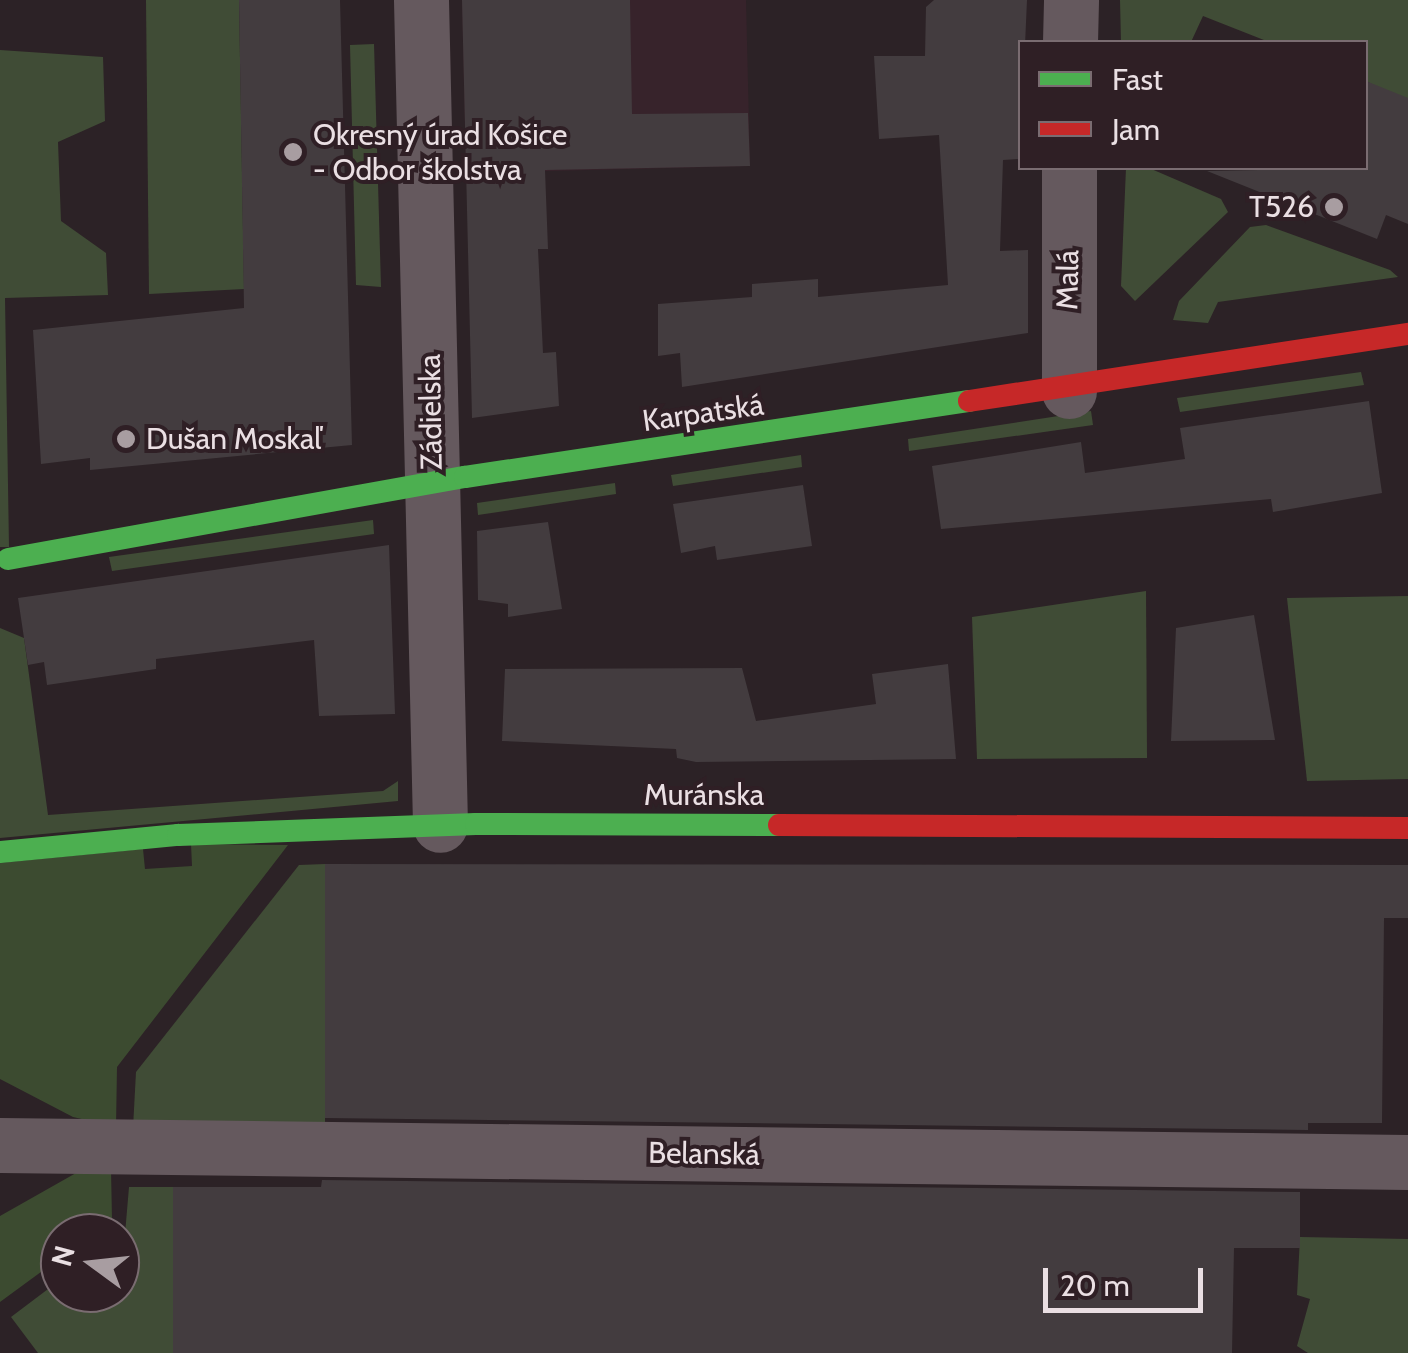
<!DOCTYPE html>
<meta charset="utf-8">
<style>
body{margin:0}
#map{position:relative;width:1408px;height:1353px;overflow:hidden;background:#2c2226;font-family:Cabin,sans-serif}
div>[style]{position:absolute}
.built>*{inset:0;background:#37232b}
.green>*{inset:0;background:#404c36}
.forest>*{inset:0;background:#3c4b30}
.building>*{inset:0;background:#433c3f}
.street>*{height:55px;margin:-27.5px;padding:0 27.5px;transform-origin:27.5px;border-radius:27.5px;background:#65595e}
.fast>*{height:22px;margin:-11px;padding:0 11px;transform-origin:11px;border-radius:11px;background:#4caf50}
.jam>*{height:22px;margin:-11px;padding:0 11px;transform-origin:11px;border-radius:11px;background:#c62828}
.dots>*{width:28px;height:28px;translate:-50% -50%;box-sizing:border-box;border:5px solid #2f1f25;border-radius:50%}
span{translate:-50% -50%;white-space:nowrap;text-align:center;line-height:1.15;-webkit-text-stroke:8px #2f1f25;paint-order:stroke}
.poi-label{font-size:30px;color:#eadfe3}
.left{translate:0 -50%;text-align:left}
.right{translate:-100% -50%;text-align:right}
.street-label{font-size:30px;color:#eadfe3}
.legend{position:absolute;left:1018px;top:40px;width:350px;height:130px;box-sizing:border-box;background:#2f1f25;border:2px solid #7a6c71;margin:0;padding:12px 18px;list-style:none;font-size:30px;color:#eadfe3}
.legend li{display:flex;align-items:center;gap:20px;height:50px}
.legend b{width:50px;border:2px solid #7a6c71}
.north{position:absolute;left:40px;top:1213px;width:100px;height:100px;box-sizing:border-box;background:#2f1f25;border:2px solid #7a6c71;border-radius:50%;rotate:285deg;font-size:28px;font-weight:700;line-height:40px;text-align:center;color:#eadfe3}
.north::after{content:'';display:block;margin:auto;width:35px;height:45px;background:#a89da1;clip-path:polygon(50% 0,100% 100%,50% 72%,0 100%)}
.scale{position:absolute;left:1043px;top:1268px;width:160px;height:45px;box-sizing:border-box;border:5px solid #eadfe3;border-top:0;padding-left:12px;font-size:30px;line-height:35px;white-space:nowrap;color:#eadfe3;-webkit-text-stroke:8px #2f1f25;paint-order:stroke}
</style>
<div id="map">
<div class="built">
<i style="clip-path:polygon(462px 0,746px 0,750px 166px,466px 173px)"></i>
</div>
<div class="green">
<i style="clip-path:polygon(146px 0,239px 0,244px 289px,149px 294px)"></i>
<i style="clip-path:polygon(1120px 0,1408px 0,1408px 104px,1366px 81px,1366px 42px,1269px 42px,1203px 16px,1191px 42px,1121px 42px)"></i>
<i style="clip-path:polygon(374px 44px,381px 287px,356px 285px,350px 45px)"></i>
<i style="clip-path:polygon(0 50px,103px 57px,105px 121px,58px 142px,61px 221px,106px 253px,108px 295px,5px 298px,9px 547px,0 547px)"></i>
<i style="clip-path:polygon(1126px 168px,1149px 168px,1221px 199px,1228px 212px,1135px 301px,1121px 286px)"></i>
<i style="clip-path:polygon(1266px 225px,1390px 270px,1398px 277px,1218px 302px,1208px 323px,1173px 320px,1179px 301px,1250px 227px)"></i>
<i style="clip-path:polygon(1361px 372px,1364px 385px,1180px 412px,1177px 398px)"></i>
<i style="clip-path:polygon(1091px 411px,1093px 425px,909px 451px,908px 439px)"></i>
<i style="clip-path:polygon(801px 455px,802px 467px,673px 486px,671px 475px)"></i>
<i style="clip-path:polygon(615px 483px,616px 494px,478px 515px,477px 503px)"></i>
<i style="clip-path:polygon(373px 520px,374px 534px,112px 571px,109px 557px)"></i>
<i style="clip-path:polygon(1146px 591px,1147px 758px,977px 759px,972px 617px)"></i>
<i style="clip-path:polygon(1408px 596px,1408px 779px,1307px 781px,1287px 598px)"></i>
<i style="clip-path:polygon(0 628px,24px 638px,48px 815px,383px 791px,398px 781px,398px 801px,0 838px)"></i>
<i style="clip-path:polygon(325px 864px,325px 1130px,133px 1128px,136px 1072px,299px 865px)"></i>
<i style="clip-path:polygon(129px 1187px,173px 1187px,173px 1353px,38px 1353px,11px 1317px,60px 1280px,60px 1293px,120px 1293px)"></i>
<i style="clip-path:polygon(1300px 1237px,1408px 1239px,1408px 1353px,1308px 1353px,1297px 1346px,1310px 1299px,1297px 1295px)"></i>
</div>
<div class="forest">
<i style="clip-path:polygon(191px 844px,288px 845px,117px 1067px,116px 1127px,73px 1117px,0 1079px,0 863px,143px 849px,145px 869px,192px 866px)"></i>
<i style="clip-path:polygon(111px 1169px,112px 1219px,94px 1233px,60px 1233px,60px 1258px,0 1302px,0 1216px,76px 1173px)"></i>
</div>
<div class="building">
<i style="clip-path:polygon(239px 0,340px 0,352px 445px,90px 470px,90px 458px,41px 464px,33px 330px,244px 308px)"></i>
<i style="clip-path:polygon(462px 0,630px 0,632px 114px,748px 113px,750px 166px,545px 170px,548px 249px,538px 249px,543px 353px,556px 352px,559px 406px,472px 418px)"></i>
<i style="clip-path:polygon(934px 0,1027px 0,1020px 159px,1003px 160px,1000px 251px,1028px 250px,1028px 333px,682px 387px,680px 353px,658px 356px,658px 304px,752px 297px,752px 284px,818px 279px,818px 297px,948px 285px,939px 135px,879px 139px,874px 56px,925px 56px,926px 7px)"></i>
<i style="clip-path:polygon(1366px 81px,1408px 98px,1408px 224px,1386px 215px,1377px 239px,1207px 171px,1366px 168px)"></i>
<i style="clip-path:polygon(1369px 401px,1382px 493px,1273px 512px,1271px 499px,941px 529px,932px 466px,1081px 442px,1085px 473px,1185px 459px,1180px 428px)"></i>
<i style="clip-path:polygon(803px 485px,812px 546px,717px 560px,715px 546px,681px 553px,673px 504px)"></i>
<i style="clip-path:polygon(548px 522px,562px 609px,508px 617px,508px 604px,478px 600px,477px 531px)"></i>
<i style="clip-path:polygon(389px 545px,395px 714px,319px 716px,314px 640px,156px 659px,156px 669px,47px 685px,44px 662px,28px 665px,18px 598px)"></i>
<i style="clip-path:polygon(1254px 615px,1275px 740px,1171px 741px,1176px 628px)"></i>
<i style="clip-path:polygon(948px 664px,956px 759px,696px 762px,677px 758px,676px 749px,502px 741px,505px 669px,742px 668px,756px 721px,876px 704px,872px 674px)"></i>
<i style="clip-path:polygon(325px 864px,1408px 865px,1408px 918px,1384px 918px,1382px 1123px,1308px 1123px,1308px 1130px,325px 1118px)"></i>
<i style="clip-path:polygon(322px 1180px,1300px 1192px,1300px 1248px,1234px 1248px,1232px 1353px,173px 1353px,173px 1187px,321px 1187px)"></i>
</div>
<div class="street">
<i style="left:421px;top:0;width:825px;rotate:88.68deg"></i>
<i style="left:1070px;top:42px;width:42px;rotate:-88.6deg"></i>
<i style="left:1069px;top:168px;width:223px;rotate:90deg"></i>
<i style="left:0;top:1145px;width:1408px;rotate:0.69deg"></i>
</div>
<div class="fast">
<i style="left:8px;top:559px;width:464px;rotate:-10.2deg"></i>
<i style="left:465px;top:477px;width:510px;rotate:-8.58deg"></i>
<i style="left:0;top:852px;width:179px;rotate:-5.5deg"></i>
<i style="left:178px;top:835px;width:298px;rotate:-2.1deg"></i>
<i style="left:476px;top:824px;width:303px;rotate:0.2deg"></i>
</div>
<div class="jam">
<i style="left:969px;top:401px;width:444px;rotate:-8.7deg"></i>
<i style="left:779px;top:825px;width:629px;rotate:0.27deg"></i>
</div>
<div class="dots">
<i style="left:293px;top:152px;background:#a89da1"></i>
<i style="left:1334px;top:207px;background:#a89da1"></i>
<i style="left:126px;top:439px;background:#a89da1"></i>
</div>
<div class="poi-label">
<span class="left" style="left:313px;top:152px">Okresný úrad Košice<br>- Odbor školstva</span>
<span class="right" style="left:1314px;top:207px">T526</span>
<span class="left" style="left:146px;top:439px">Dušan Moskaľ</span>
</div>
<div class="street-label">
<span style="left:1068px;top:280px;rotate:-89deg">Malá</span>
<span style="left:431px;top:412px;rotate:-91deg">Zádielska</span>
<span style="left:703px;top:413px;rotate:-8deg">Karpatská</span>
<span style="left:704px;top:795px">Muránska</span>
<span style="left:704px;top:1154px;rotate:1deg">Belanská</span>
</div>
<ul class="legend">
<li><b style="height:12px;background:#4caf50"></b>Fast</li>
<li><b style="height:12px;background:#c62828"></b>Jam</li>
</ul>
<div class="north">N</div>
<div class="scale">20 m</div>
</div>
